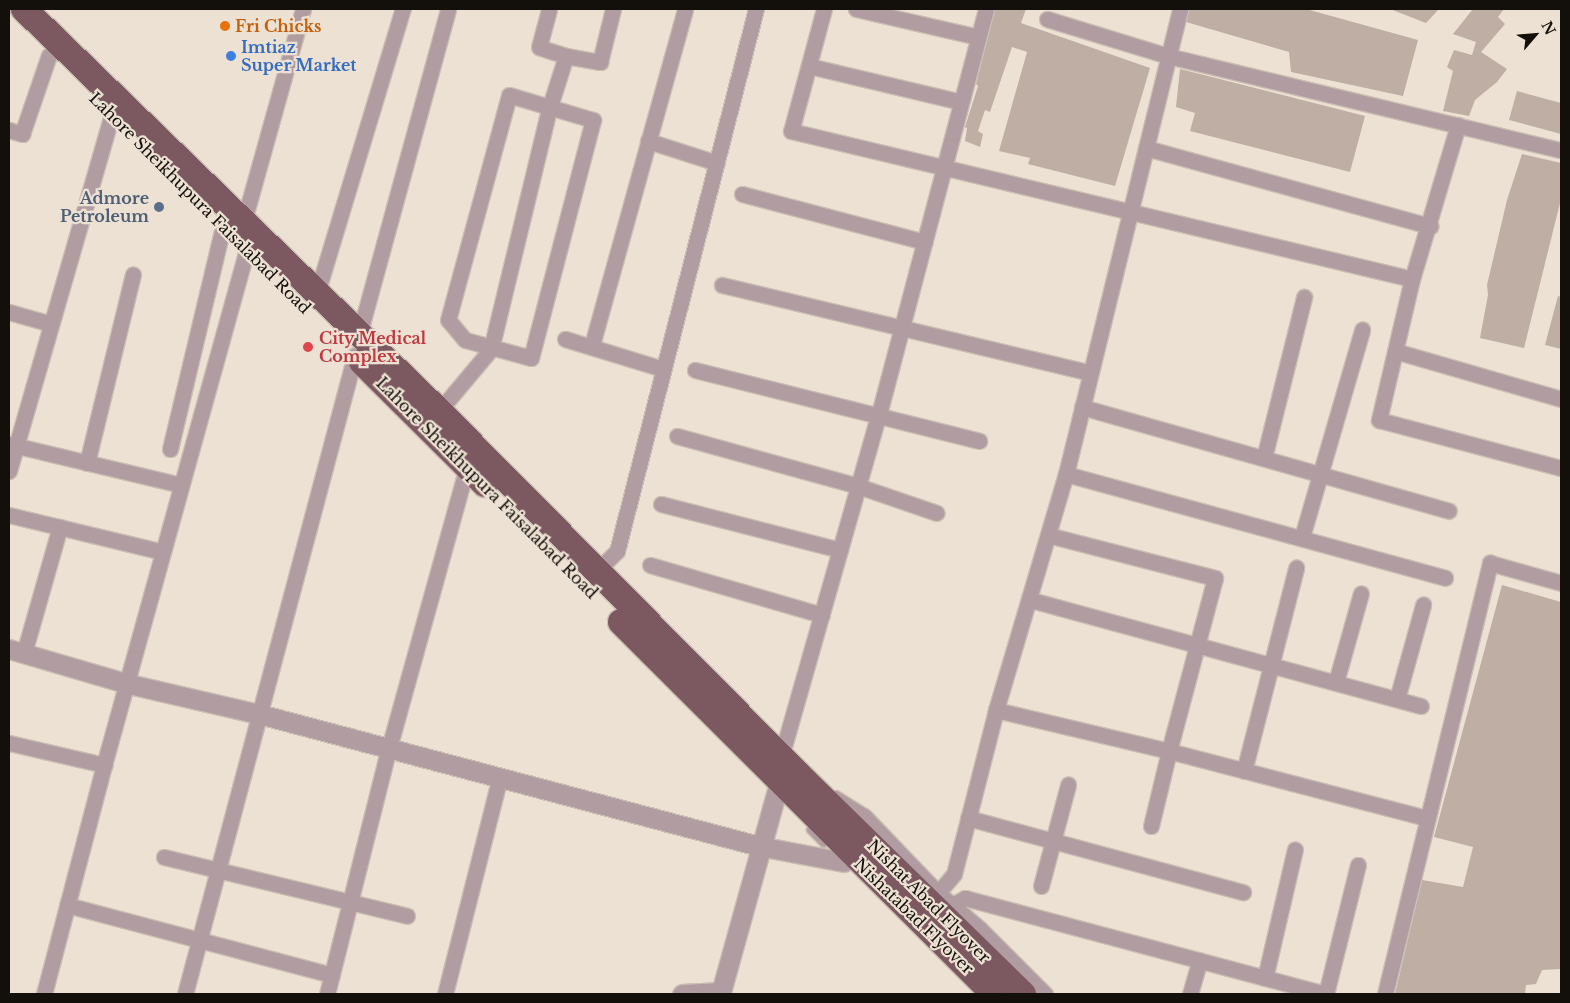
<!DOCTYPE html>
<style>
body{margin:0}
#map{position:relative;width:1570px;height:1003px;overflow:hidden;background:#ede1d3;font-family:"Libre Baskerville",serif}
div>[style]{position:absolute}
.building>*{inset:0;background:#beaea4}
.roads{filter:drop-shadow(1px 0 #cabfb3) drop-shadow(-1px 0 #cabfb3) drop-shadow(0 1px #cabfb3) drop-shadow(0 -1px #cabfb3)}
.service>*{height:8px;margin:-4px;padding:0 4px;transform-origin:4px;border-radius:4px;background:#b19ca1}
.minor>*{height:15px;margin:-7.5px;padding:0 7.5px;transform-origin:7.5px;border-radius:7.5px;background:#b19ca1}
.tertiary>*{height:19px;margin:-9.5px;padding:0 9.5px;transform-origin:9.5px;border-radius:9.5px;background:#b19ca1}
.trunk>*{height:26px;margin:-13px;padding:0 13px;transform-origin:13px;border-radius:13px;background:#7c5860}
.dots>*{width:14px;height:14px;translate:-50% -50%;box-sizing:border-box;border:2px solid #ede1d3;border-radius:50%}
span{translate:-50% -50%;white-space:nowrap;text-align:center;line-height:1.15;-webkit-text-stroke:4.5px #ede1d3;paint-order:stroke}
.food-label{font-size:16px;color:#c56008;font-weight:700}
.left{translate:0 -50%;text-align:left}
.shop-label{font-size:16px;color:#366cbe;font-weight:700}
.service-label{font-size:16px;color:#4e5e75;font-weight:700}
.right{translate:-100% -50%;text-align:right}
.street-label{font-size:16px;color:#130f0a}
.health-label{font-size:16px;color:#be3a42;font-weight:700}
.frame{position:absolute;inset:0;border:10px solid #130f0a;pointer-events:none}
.north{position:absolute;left:1510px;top:10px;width:50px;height:50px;-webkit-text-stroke:4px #ede1d3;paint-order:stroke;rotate:63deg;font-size:14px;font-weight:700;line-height:20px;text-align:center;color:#130f0a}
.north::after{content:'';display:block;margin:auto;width:18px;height:22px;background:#130f0a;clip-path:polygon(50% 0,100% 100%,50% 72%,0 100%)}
</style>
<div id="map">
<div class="building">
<i style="clip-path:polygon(995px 9px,1026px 9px,1021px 23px,1150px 68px,1115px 186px,1028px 164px,1030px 158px,999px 151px,1027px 52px,1012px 47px,990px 112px,985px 110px,978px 131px,983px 134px,980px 147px,965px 141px,967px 128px,965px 127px,978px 86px,976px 84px)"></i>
<i style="clip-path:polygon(1189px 9px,1306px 9px,1418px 40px,1403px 96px,1291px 72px,1289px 52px,1186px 22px)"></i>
<i style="clip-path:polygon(1390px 9px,1439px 9px,1426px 23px)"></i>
<i style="clip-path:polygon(1473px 9px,1504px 9px,1498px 17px,1505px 24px,1481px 52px,1507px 69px,1497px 82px,1475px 100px,1469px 116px,1443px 111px,1453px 71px,1447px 67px,1454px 50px,1472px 55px,1476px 42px,1453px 34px)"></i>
<i style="clip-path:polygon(1180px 69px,1365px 116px,1350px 172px,1190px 131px,1195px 113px,1176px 107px)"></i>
<i style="clip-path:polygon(1517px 91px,1561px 103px,1561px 134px,1509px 120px)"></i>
<i style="clip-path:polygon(1522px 154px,1561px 163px,1561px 199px,1524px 348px,1480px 338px,1488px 295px,1487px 285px,1507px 200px)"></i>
<i style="clip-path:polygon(1558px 296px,1561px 297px,1561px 349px,1545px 345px)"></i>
<i style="clip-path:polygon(1502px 585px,1561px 602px,1561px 969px,1542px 970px,1536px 984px,1526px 985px,1525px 994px,1395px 994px,1422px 880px,1463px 887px,1473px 847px,1434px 837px)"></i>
</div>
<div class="roads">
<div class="service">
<i style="left:811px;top:830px;width:18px;rotate:45deg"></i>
</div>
<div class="minor">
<i style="left:824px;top:9px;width:126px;rotate:105.1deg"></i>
<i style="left:791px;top:131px;width:638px;rotate:13.4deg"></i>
<i style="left:856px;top:9px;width:125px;rotate:12.9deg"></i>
<i style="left:1047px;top:19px;width:127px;rotate:17deg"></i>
<i style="left:1168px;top:56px;width:404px;rotate:13.5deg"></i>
<i style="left:566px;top:56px;width:35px;rotate:10deg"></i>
<i style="left:600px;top:62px;width:55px;rotate:-76.2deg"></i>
<i style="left:809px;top:66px;width:156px;rotate:13.3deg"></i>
<i style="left:509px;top:95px;width:88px;rotate:16.6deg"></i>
<i style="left:593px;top:120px;width:246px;rotate:104.6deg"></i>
<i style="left:531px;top:358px;width:68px;rotate:-164.7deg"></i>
<i style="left:465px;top:340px;width:26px;rotate:-130deg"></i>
<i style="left:448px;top:320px;width:233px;rotate:-74.8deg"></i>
<i style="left:1458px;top:125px;width:161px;rotate:106.6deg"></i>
<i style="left:1412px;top:279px;width:145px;rotate:103.2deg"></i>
<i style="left:1379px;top:420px;width:188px;rotate:14.8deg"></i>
<i style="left:9px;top:130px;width:14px;rotate:17deg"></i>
<i style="left:22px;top:134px;width:83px;rotate:-71.1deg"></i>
<i style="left:648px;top:141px;width:72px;rotate:17.7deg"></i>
<i style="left:1146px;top:148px;width:295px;rotate:15.4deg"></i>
<i style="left:742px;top:194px;width:189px;rotate:14.7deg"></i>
<i style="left:243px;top:224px;width:223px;rotate:-74.4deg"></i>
<i style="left:722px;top:285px;width:378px;rotate:13.4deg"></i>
<i style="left:317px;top:293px;width:297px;rotate:-73.2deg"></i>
<i style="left:9px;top:312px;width:44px;rotate:15.9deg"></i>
<i style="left:359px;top:335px;width:338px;rotate:-74.7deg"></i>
<i style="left:565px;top:339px;width:102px;rotate:17deg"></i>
<i style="left:592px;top:345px;width:349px;rotate:-74.5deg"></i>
<i style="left:1395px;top:351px;width:173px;rotate:16.1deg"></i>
<i style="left:695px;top:370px;width:293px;rotate:14deg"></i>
<i style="left:1082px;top:407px;width:381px;rotate:15.8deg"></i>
<i style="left:439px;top:411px;width:81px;rotate:-50deg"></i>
<i style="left:491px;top:349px;width:250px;rotate:-76.4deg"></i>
<i style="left:550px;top:106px;width:52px;rotate:-72.3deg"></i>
<i style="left:566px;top:56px;width:28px;rotate:-162deg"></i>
<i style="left:539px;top:47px;width:39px;rotate:-75deg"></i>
<i style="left:677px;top:436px;width:188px;rotate:15.4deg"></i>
<i style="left:858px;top:486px;width:83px;rotate:18.9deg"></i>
<i style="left:9px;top:444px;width:177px;rotate:13.4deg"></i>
<i style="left:170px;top:449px;width:229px;rotate:-76.6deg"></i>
<i style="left:1264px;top:458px;width:166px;rotate:-76deg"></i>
<i style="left:87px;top:463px;width:194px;rotate:-76.3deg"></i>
<i style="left:9px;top:471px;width:371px;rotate:-73.9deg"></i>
<i style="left:1066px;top:474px;width:393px;rotate:15.3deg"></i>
<i style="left:661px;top:504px;width:185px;rotate:14.4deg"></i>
<i style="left:9px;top:515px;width:158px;rotate:13.5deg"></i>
<i style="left:1302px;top:537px;width:216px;rotate:-73.8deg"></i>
<i style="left:650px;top:565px;width:179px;rotate:16.2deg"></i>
<i style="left:596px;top:572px;width:30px;rotate:-45deg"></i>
<i style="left:617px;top:551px;width:560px;rotate:-75.62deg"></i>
<i style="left:1031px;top:600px;width:404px;rotate:15.2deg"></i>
<i style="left:24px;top:653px;width:131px;rotate:-74.1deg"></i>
<i style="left:1336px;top:682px;width:92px;rotate:-74.3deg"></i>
<i style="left:1397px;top:699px;width:98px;rotate:-74.5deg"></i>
<i style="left:996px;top:710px;width:178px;rotate:13.3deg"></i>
<i style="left:1169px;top:751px;width:179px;rotate:-75.1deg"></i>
<i style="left:1215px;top:578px;width:172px;rotate:-165.6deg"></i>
<i style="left:9px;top:743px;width:98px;rotate:13deg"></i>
<i style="left:781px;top:757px;width:357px;rotate:-74.1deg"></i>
<i style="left:879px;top:414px;width:419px;rotate:-75.2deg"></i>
<i style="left:1244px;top:771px;width:210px;rotate:-75.6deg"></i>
<i style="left:835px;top:798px;width:34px;rotate:32deg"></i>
<i style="left:864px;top:816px;width:107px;rotate:46.1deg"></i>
<i style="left:938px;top:893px;width:55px;rotate:40.6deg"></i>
<i style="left:980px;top:929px;width:92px;rotate:45deg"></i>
<i style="left:968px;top:818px;width:285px;rotate:15.1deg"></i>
<i style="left:1151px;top:826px;width:77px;rotate:-76.5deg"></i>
<i style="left:1169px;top:751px;width:266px;rotate:14.6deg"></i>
<i style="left:164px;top:857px;width:250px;rotate:13.6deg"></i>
<i style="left:1041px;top:886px;width:105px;rotate:-75deg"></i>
<i style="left:938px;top:893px;width:25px;rotate:-50deg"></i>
<i style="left:954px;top:874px;width:169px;rotate:-75.6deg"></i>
<i style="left:996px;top:710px;width:246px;rotate:-73.5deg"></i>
<i style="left:1066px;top:474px;width:479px;rotate:-76.2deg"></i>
<i style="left:67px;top:905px;width:274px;rotate:14.8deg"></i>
<i style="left:952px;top:905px;width:15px;rotate:-28deg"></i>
<i style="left:965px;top:898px;width:375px;rotate:14.9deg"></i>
<i style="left:1265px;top:978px;width:132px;rotate:-76.9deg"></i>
<i style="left:44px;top:994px;width:237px;rotate:-75.3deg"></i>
<i style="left:104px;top:765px;width:535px;rotate:-74.51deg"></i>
<i style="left:185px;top:994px;width:661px;rotate:-75.1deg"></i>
<i style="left:327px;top:994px;width:254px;rotate:-75.9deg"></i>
<i style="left:389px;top:748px;width:292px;rotate:-74.5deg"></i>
<i style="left:445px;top:994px;width:224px;rotate:-75.8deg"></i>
<i style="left:1190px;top:994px;width:35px;rotate:-74deg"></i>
<i style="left:1326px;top:994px;width:133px;rotate:-76.1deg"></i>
<i style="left:1385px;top:994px;width:444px;rotate:-76.3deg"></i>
<i style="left:1490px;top:563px;width:74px;rotate:15.7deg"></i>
</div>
<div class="tertiary">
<i style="left:9px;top:649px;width:125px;rotate:16.3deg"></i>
<i style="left:129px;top:684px;width:133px;rotate:13deg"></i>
<i style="left:259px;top:714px;width:517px;rotate:14.79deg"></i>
<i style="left:759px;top:846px;width:86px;rotate:10.7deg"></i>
<i style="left:682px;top:994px;width:39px;rotate:-3deg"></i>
<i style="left:721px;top:992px;width:217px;rotate:-74.5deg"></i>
</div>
<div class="trunk">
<i style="left:24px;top:9px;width:578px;rotate:44.09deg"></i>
<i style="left:439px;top:411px;width:511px;rotate:45.32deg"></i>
<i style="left:798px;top:774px;width:315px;rotate:44.4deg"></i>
<i style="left:362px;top:362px;width:173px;rotate:44.8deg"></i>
<i style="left:621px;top:622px;width:527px;rotate:44.92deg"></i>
</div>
</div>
<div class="dots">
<i style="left:225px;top:26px;background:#e8710a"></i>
<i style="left:231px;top:56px;background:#3f7fe0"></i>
<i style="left:159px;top:207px;background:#5c6f8a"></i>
<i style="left:308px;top:347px;background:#e0444e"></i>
</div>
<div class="food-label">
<span class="left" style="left:235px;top:26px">Fri Chicks</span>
</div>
<div class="shop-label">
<span class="left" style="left:241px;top:56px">Imtiaz<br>Super Market</span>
</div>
<div class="service-label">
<span class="right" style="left:149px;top:207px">Admore<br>Petroleum</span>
</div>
<div class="street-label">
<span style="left:200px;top:203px;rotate:45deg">Lahore Sheikhupura Faisalabad Road</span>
<span style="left:487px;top:488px;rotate:45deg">Lahore Sheikhupura Faisalabad Road</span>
<span style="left:929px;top:901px;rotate:45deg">Nishat Abad Flyover</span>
<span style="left:914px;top:916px;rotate:44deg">Nishatabad Flyover</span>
</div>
<div class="health-label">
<span class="left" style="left:319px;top:347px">City Medical<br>Complex</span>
</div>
<div class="frame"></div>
<div class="north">N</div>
</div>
